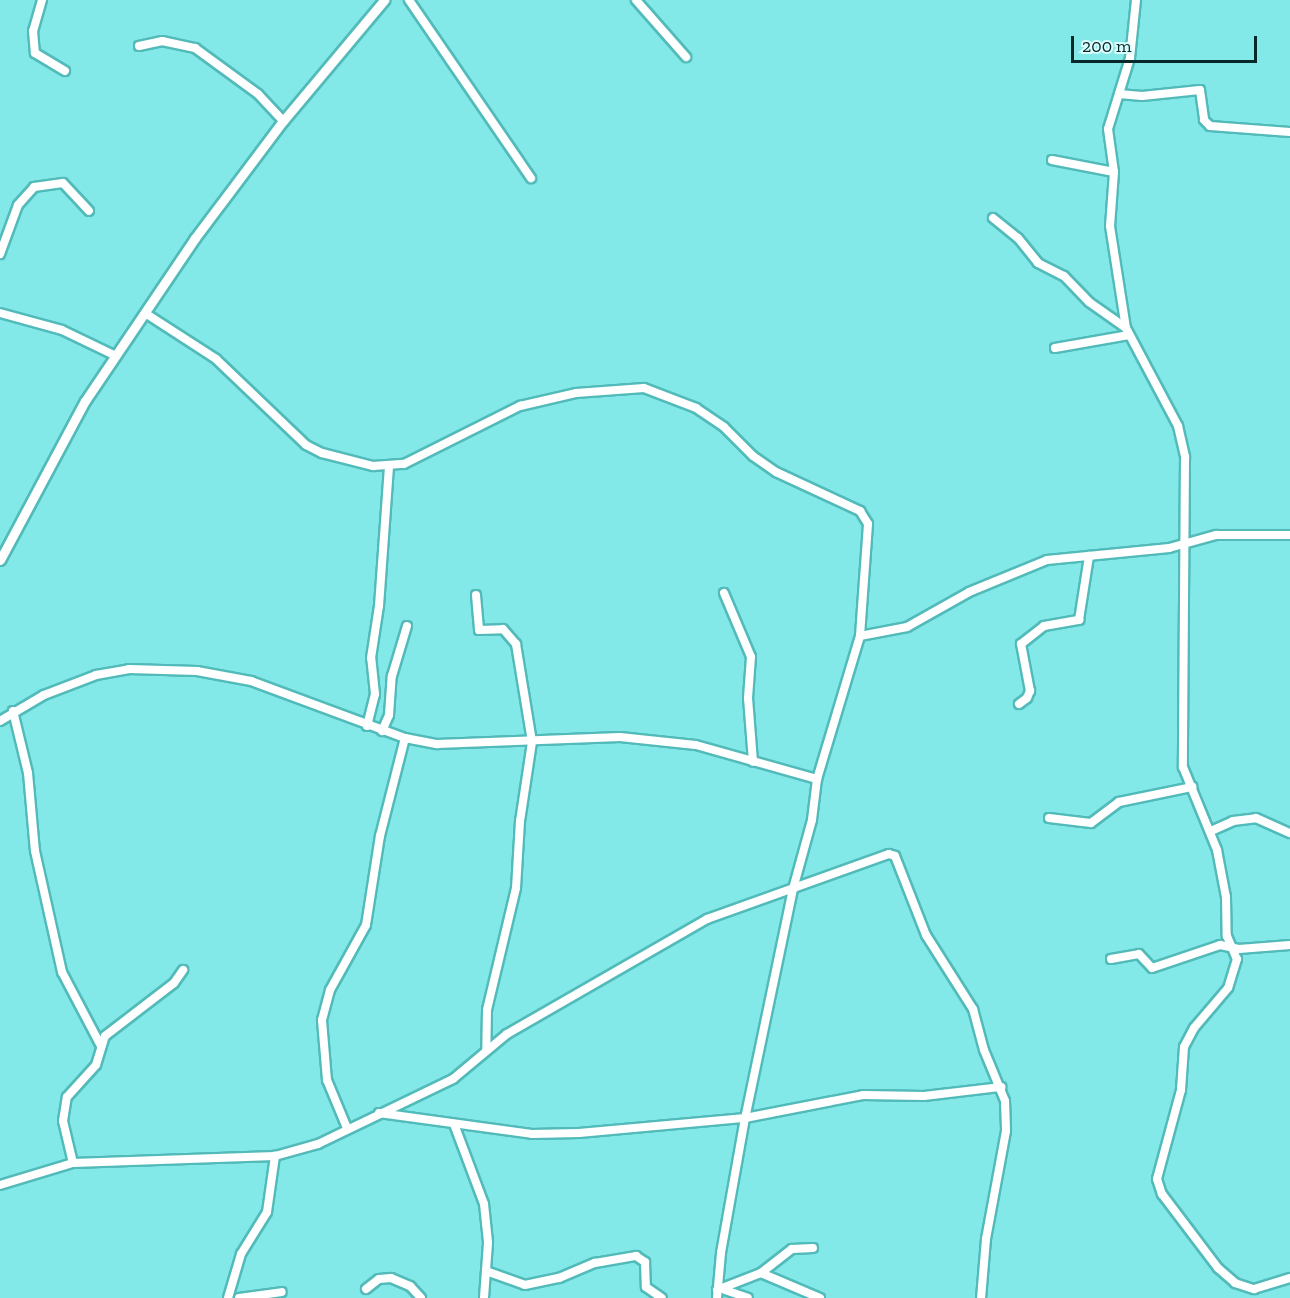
<!DOCTYPE html>
<style>
body{margin:0}
#map{position:relative;width:1290px;height:1298px;overflow:hidden;background:#82e9e8;font-family:"Zilla Slab",serif}
div>[style]{position:absolute}
.roads{filter:drop-shadow(2px 0 #52bbba) drop-shadow(-2px 0 #52bbba) drop-shadow(0 2px #52bbba) drop-shadow(0 -2px #52bbba)}
.minor>*{height:8px;margin:-4px;padding:0 4px;transform-origin:4px;border-radius:4px;background:#fff}
.major>*{height:9px;margin:-4.5px;padding:0 4.5px;transform-origin:4.5px;border-radius:4.5px;background:#fff}
span{translate:-50% -50%;white-space:nowrap;text-align:center;line-height:1.15;-webkit-text-stroke:5px #d9fefd;paint-order:stroke}
.scale{position:absolute;left:1071px;top:36px;width:186px;height:27px;box-sizing:border-box;border:3px solid #072929;border-top:0;padding-left:8px;font-size:18px;line-height:21px;white-space:nowrap;color:#072929;-webkit-text-stroke:4px #d9fefd;paint-order:stroke}
</style>
<div id="map">
<div class="roads">
<div class="minor">
<i style="left:42px;top:0;width:32px;rotate:106deg"></i>
<i style="left:33px;top:31px;width:22px;rotate:85deg"></i>
<i style="left:35px;top:53px;width:35px;rotate:31deg"></i>
<i style="left:409px;top:0;width:216px;rotate:55.6deg"></i>
<i style="left:636px;top:0;width:76px;rotate:48.7deg"></i>
<i style="left:1136px;top:0;width:58px;rotate:95.9deg"></i>
<i style="left:1130px;top:58px;width:74px;rotate:107.2deg"></i>
<i style="left:1108px;top:129px;width:43px;rotate:82.1deg"></i>
<i style="left:1114px;top:172px;width:54px;rotate:94.2deg"></i>
<i style="left:1110px;top:226px;width:103px;rotate:81.1deg"></i>
<i style="left:1126px;top:328px;width:111px;rotate:62deg"></i>
<i style="left:1178px;top:426px;width:32px;rotate:77deg"></i>
<i style="left:1185px;top:457px;width:310px;rotate:90.4deg"></i>
<i style="left:1183px;top:767px;width:90px;rotate:67.7deg"></i>
<i style="left:1217px;top:850px;width:48px;rotate:79.2deg"></i>
<i style="left:1226px;top:897px;width:39px;rotate:89deg"></i>
<i style="left:1227px;top:936px;width:25px;rotate:67deg"></i>
<i style="left:1237px;top:959px;width:30px;rotate:107deg"></i>
<i style="left:1228px;top:988px;width:52px;rotate:130.4deg"></i>
<i style="left:1194px;top:1028px;width:21px;rotate:118deg"></i>
<i style="left:1184px;top:1047px;width:43px;rotate:94deg"></i>
<i style="left:1181px;top:1090px;width:92px;rotate:105.1deg"></i>
<i style="left:1157px;top:1179px;width:16px;rotate:72deg"></i>
<i style="left:1162px;top:1194px;width:93px;rotate:52.9deg"></i>
<i style="left:1218px;top:1268px;width:23px;rotate:41deg"></i>
<i style="left:1235px;top:1283px;width:20px;rotate:18deg"></i>
<i style="left:1254px;top:1289px;width:38px;rotate:-17deg"></i>
<i style="left:139px;top:46px;width:24px;rotate:-12deg"></i>
<i style="left:162px;top:41px;width:34px;rotate:12deg"></i>
<i style="left:195px;top:48px;width:78px;rotate:36.1deg"></i>
<i style="left:258px;top:94px;width:37px;rotate:47deg"></i>
<i style="left:1119px;top:94px;width:23px;rotate:5deg"></i>
<i style="left:1142px;top:96px;width:58px;rotate:-5.9deg"></i>
<i style="left:1200px;top:90px;width:30px;rotate:82deg"></i>
<i style="left:1204px;top:120px;width:8px;rotate:45deg"></i>
<i style="left:1210px;top:126px;width:80px;rotate:4.3deg"></i>
<i style="left:1052px;top:160px;width:63px;rotate:11deg"></i>
<i style="left:993px;top:218px;width:32px;rotate:39deg"></i>
<i style="left:1018px;top:238px;width:32px;rotate:51deg"></i>
<i style="left:1038px;top:263px;width:29px;rotate:27deg"></i>
<i style="left:1064px;top:276px;width:36px;rotate:46deg"></i>
<i style="left:1089px;top:302px;width:45px;rotate:35.1deg"></i>
<i style="left:0;top:254px;width:52px;rotate:-69.8deg"></i>
<i style="left:18px;top:205px;width:24px;rotate:-48deg"></i>
<i style="left:34px;top:187px;width:29px;rotate:-8deg"></i>
<i style="left:63px;top:183px;width:38px;rotate:47deg"></i>
<i style="left:0;top:313px;width:64px;rotate:15.3deg"></i>
<i style="left:62px;top:330px;width:60px;rotate:25.7deg"></i>
<i style="left:145px;top:313px;width:85px;rotate:32.9deg"></i>
<i style="left:216px;top:359px;width:124px;rotate:43.7deg"></i>
<i style="left:306px;top:445px;width:18px;rotate:27deg"></i>
<i style="left:322px;top:453px;width:53px;rotate:14.3deg"></i>
<i style="left:373px;top:466px;width:31px;rotate:-4deg"></i>
<i style="left:404px;top:464px;width:130px;rotate:-26.6deg"></i>
<i style="left:520px;top:406px;width:57px;rotate:-13.1deg"></i>
<i style="left:576px;top:393px;width:68px;rotate:-4.2deg"></i>
<i style="left:644px;top:388px;width:56px;rotate:21deg"></i>
<i style="left:696px;top:408px;width:34px;rotate:34deg"></i>
<i style="left:724px;top:427px;width:41px;rotate:45deg"></i>
<i style="left:753px;top:456px;width:28px;rotate:35deg"></i>
<i style="left:776px;top:472px;width:93px;rotate:24.9deg"></i>
<i style="left:860px;top:511px;width:15px;rotate:58deg"></i>
<i style="left:868px;top:524px;width:112px;rotate:94.1deg"></i>
<i style="left:860px;top:636px;width:149px;rotate:106.7deg"></i>
<i style="left:817px;top:779px;width:41px;rotate:97deg"></i>
<i style="left:812px;top:820px;width:72px;rotate:105.4deg"></i>
<i style="left:793px;top:889px;width:234px;rotate:101.8deg"></i>
<i style="left:745px;top:1118px;width:137px;rotate:100.1deg"></i>
<i style="left:721px;top:1253px;width:45px;rotate:95.1deg"></i>
<i style="left:1055px;top:348px;width:75px;rotate:-10deg"></i>
<i style="left:724px;top:593px;width:69px;rotate:67.1deg"></i>
<i style="left:751px;top:657px;width:41px;rotate:94.2deg"></i>
<i style="left:748px;top:698px;width:64px;rotate:85.5deg"></i>
<i style="left:476px;top:595px;width:35px;rotate:85deg"></i>
<i style="left:479px;top:630px;width:24px;rotate:-2deg"></i>
<i style="left:503px;top:629px;width:20px;rotate:49deg"></i>
<i style="left:516px;top:644px;width:99px;rotate:80.7deg"></i>
<i style="left:532px;top:742px;width:80px;rotate:98.6deg"></i>
<i style="left:520px;top:821px;width:67px;rotate:93.4deg"></i>
<i style="left:516px;top:888px;width:125px;rotate:103.4deg"></i>
<i style="left:487px;top:1010px;width:39px;rotate:91deg"></i>
<i style="left:860px;top:636px;width:48px;rotate:-10.8deg"></i>
<i style="left:907px;top:627px;width:71px;rotate:-29.4deg"></i>
<i style="left:969px;top:592px;width:84px;rotate:-22.3deg"></i>
<i style="left:1047px;top:560px;width:123px;rotate:-5.6deg"></i>
<i style="left:1169px;top:548px;width:49px;rotate:-15.5deg"></i>
<i style="left:1216px;top:535px;width:74px"></i>
<i style="left:1019px;top:704px;width:10px;rotate:-37deg"></i>
<i style="left:1027px;top:698px;width:8px;rotate:-67deg"></i>
<i style="left:1030px;top:691px;width:48px;rotate:-100.8deg"></i>
<i style="left:1021px;top:644px;width:29px;rotate:-38deg"></i>
<i style="left:1044px;top:626px;width:36px;rotate:-10deg"></i>
<i style="left:1079px;top:620px;width:65px;rotate:-81.1deg"></i>
<i style="left:13px;top:711px;width:64px;rotate:76.4deg"></i>
<i style="left:28px;top:773px;width:78px;rotate:84.9deg"></i>
<i style="left:35px;top:851px;width:124px;rotate:77.4deg"></i>
<i style="left:62px;top:972px;width:84px;rotate:62.2deg"></i>
<i style="left:0;top:721px;width:51px;rotate:-30.6deg"></i>
<i style="left:44px;top:695px;width:56px;rotate:-21deg"></i>
<i style="left:96px;top:675px;width:34px;rotate:-10deg"></i>
<i style="left:129px;top:669px;width:68px;rotate:1.7deg"></i>
<i style="left:197px;top:671px;width:55px;rotate:10.5deg"></i>
<i style="left:251px;top:681px;width:164px;rotate:20.3deg"></i>
<i style="left:405px;top:738px;width:33px;rotate:11deg"></i>
<i style="left:437px;top:744px;width:183px;rotate:-2.2deg"></i>
<i style="left:620px;top:737px;width:76px;rotate:6deg"></i>
<i style="left:696px;top:745px;width:126px;rotate:15.7deg"></i>
<i style="left:367px;top:726px;width:33px;rotate:-76deg"></i>
<i style="left:375px;top:694px;width:36px;rotate:-96deg"></i>
<i style="left:371px;top:658px;width:53px;rotate:-81.3deg"></i>
<i style="left:379px;top:606px;width:139px;rotate:-85.9deg"></i>
<i style="left:382px;top:731px;width:17px;rotate:-66deg"></i>
<i style="left:389px;top:715px;width:39px;rotate:-86deg"></i>
<i style="left:392px;top:676px;width:52px;rotate:-73.3deg"></i>
<i style="left:1049px;top:818px;width:42px;rotate:6.8deg"></i>
<i style="left:1091px;top:823px;width:35px;rotate:-37deg"></i>
<i style="left:1119px;top:802px;width:75px;rotate:-11.6deg"></i>
<i style="left:1211px;top:831px;width:24px;rotate:-24deg"></i>
<i style="left:1233px;top:821px;width:23px;rotate:-7deg"></i>
<i style="left:1256px;top:818px;width:37px;rotate:24deg"></i>
<i style="left:1111px;top:959px;width:28px;rotate:-10deg"></i>
<i style="left:1139px;top:954px;width:19px;rotate:47deg"></i>
<i style="left:1152px;top:968px;width:72px;rotate:-18.7deg"></i>
<i style="left:1220px;top:945px;width:19px;rotate:12deg"></i>
<i style="left:1239px;top:949px;width:51px;rotate:-4.5deg"></i>
<i style="left:379px;top:1113px;width:154px;rotate:7.8deg"></i>
<i style="left:532px;top:1134px;width:47px;rotate:-1.2deg"></i>
<i style="left:579px;top:1133px;width:167px;rotate:-5.2deg"></i>
<i style="left:745px;top:1118px;width:120px;rotate:-11deg"></i>
<i style="left:863px;top:1095px;width:61px;rotate:0.9deg"></i>
<i style="left:924px;top:1096px;width:78px;rotate:-6.7deg"></i>
<i style="left:454px;top:1124px;width:85px;rotate:69.4deg"></i>
<i style="left:484px;top:1204px;width:39px;rotate:84deg"></i>
<i style="left:488px;top:1243px;width:55px;rotate:94.2deg"></i>
<i style="left:347px;top:1128px;width:52px;rotate:-112.6deg"></i>
<i style="left:327px;top:1080px;width:60px;rotate:-94.8deg"></i>
<i style="left:322px;top:1020px;width:31px;rotate:-75deg"></i>
<i style="left:330px;top:990px;width:74px;rotate:-61deg"></i>
<i style="left:366px;top:925px;width:90px;rotate:-81.1deg"></i>
<i style="left:380px;top:836px;width:101px;rotate:-75.7deg"></i>
<i style="left:73px;top:1163px;width:43px;rotate:-103.4deg"></i>
<i style="left:63px;top:1121px;width:24px;rotate:-81deg"></i>
<i style="left:67px;top:1097px;width:43px;rotate:-47.8deg"></i>
<i style="left:96px;top:1065px;width:30px;rotate:-73deg"></i>
<i style="left:105px;top:1036px;width:87px;rotate:-37.5deg"></i>
<i style="left:174px;top:983px;width:16px;rotate:-55deg"></i>
<i style="left:0;top:1185px;width:76px;rotate:-16.8deg"></i>
<i style="left:73px;top:1163px;width:202px;rotate:-2deg"></i>
<i style="left:275px;top:1156px;width:45px;rotate:-15.6deg"></i>
<i style="left:318px;top:1144px;width:150px;rotate:-25.7deg"></i>
<i style="left:453px;top:1079px;width:70px;rotate:-39.8deg"></i>
<i style="left:507px;top:1034px;width:231px;rotate:-29.9deg"></i>
<i style="left:707px;top:919px;width:193px;rotate:-19.7deg"></i>
<i style="left:889px;top:854px;width:6px;rotate:18deg"></i>
<i style="left:895px;top:856px;width:85px;rotate:68.6deg"></i>
<i style="left:926px;top:935px;width:88px;rotate:57.6deg"></i>
<i style="left:973px;top:1009px;width:42px;rotate:75deg"></i>
<i style="left:984px;top:1050px;width:55px;rotate:67.6deg"></i>
<i style="left:1005px;top:1101px;width:30px;rotate:88deg"></i>
<i style="left:1006px;top:1131px;width:110px;rotate:100.5deg"></i>
<i style="left:986px;top:1239px;width:59px;rotate:94.8deg"></i>
<i style="left:486px;top:1271px;width:41px;rotate:19.7deg"></i>
<i style="left:525px;top:1285px;width:35px;rotate:-12deg"></i>
<i style="left:559px;top:1278px;width:39px;rotate:-23deg"></i>
<i style="left:595px;top:1263px;width:42px;rotate:-9.7deg"></i>
<i style="left:636px;top:1256px;width:11px;rotate:34deg"></i>
<i style="left:645px;top:1262px;width:25px;rotate:88deg"></i>
<i style="left:646px;top:1287px;width:19px;rotate:35deg"></i>
<i style="left:761px;top:1273px;width:64px;rotate:23deg"></i>
<i style="left:366px;top:1289px;width:16px;rotate:-38deg"></i>
<i style="left:379px;top:1279px;width:12px;rotate:-5deg"></i>
<i style="left:391px;top:1278px;width:21px;rotate:23deg"></i>
<i style="left:410px;top:1286px;width:16px;rotate:47deg"></i>
<i style="left:717px;top:1290px;width:47px;rotate:-21.1deg"></i>
<i style="left:761px;top:1273px;width:39px;rotate:-38deg"></i>
<i style="left:792px;top:1249px;width:21px;rotate:-3deg"></i>
<i style="left:725px;top:1290px;width:24px;rotate:19deg"></i>
<i style="left:228px;top:1298px;width:46px;rotate:-73.5deg"></i>
<i style="left:241px;top:1254px;width:49px;rotate:-58.2deg"></i>
<i style="left:267px;top:1212px;width:57px;rotate:-81.9deg"></i>
<i style="left:239px;top:1298px;width:43px;rotate:-7.9deg"></i>
</div>
<div class="major">
<i style="left:0;top:560px;width:180px;rotate:-61.9deg"></i>
<i style="left:85px;top:401px;width:197px;rotate:-56deg"></i>
<i style="left:195px;top:238px;width:146px;rotate:-53.1deg"></i>
<i style="left:283px;top:121px;width:158px;rotate:-50.1deg"></i>
</div>
</div>
<div class="scale">200 m</div>
</div>
